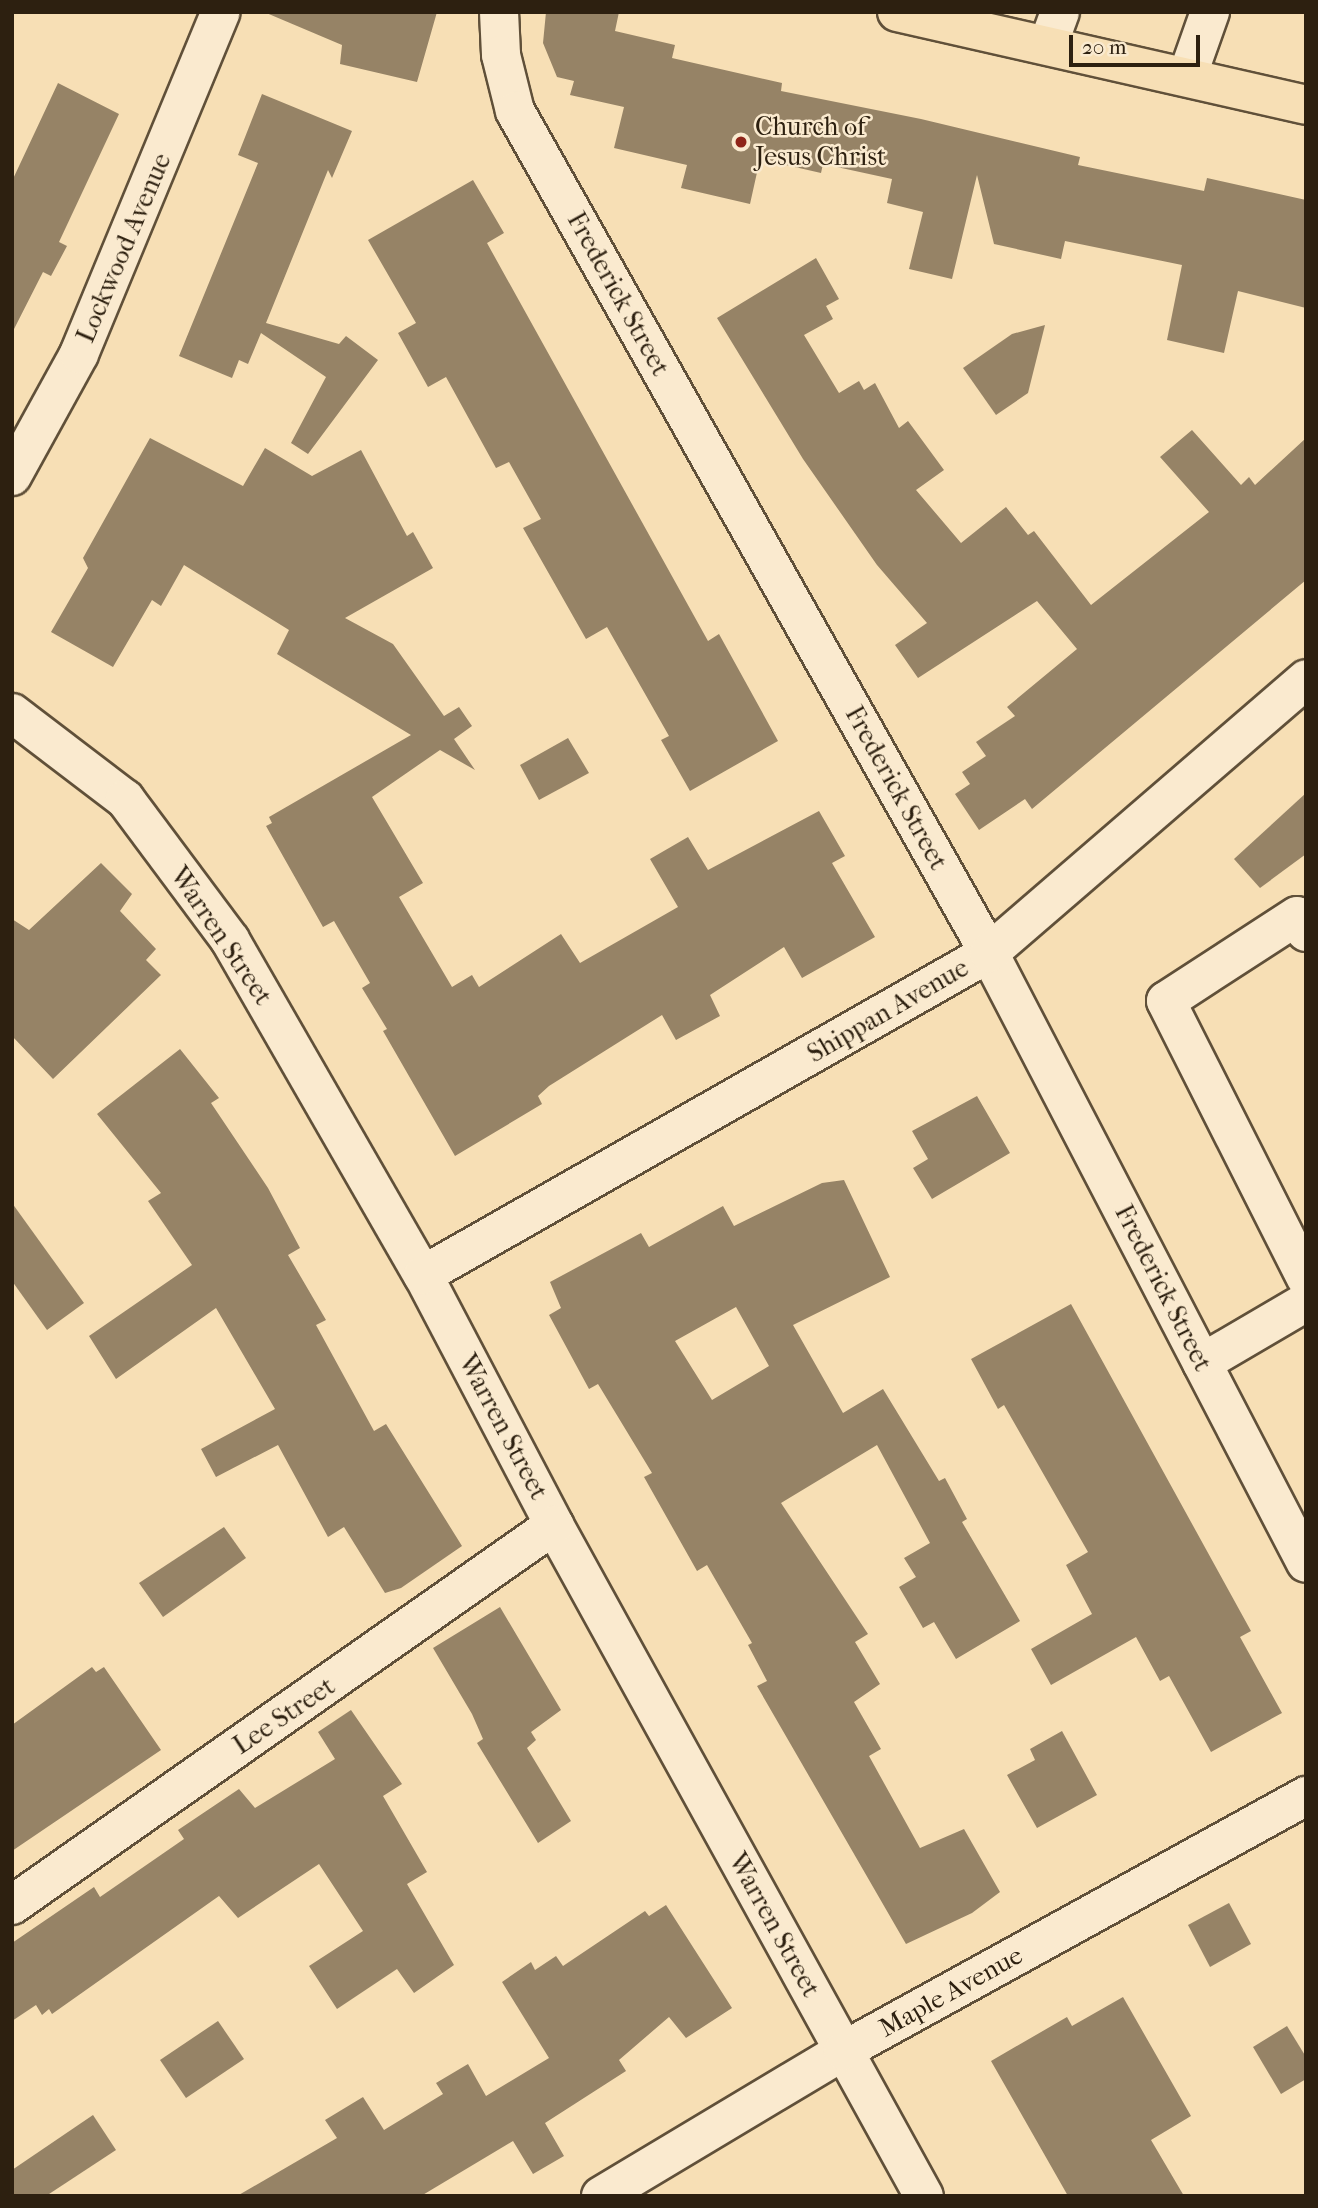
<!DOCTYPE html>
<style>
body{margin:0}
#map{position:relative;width:1318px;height:2208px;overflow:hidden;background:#f7dfb5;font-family:"IM FELL French Canon",serif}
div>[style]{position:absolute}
.building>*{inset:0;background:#968366}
.roads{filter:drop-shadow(2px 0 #605039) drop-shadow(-2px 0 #605039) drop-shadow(0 2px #605039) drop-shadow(0 -2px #605039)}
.minor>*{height:38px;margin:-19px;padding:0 19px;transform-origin:19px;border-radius:19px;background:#faeacf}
.major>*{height:38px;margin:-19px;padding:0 19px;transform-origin:19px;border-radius:19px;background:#f7dfb5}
.dots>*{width:19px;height:19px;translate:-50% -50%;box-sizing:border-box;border:4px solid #faeacf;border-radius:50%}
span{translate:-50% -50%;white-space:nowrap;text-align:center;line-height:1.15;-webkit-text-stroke:5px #faeacf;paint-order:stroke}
.poi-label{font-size:26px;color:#2d2010}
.left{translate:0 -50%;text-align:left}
.street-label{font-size:26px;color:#2d2010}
.frame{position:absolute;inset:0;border:14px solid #2d2010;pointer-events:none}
.scale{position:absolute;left:1069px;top:35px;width:131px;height:32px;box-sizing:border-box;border:4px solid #2d2010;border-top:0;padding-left:9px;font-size:21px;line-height:24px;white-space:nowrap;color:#2d2010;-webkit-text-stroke:5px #faeacf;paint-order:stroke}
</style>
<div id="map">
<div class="building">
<i style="clip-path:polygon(264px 12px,437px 12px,417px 82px,340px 64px,342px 45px)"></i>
<i style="clip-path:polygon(546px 12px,619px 12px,615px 31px,675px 45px,672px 58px,782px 83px,781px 91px,921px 119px,1080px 157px,1078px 165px,1204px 191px,1207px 178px,1306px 200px,1306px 308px,1238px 291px,1224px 353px,1167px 340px,1182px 265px,1065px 241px,1061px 259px,994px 244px,977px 175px,952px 279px,909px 269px,923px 212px,887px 203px,892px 179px,823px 164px,821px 173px,760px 159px,750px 204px,681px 188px,687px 165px,614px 148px,624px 107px,570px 95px,574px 81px,557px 77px,543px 43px)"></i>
<i style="clip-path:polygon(58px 83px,119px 114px,59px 242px,67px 246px,51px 276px,43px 272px,12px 333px,12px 181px)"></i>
<i style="clip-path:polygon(262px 94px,352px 131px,332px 178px,328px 170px,266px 323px,339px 344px,346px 336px,378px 360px,308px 454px,291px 443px,326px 377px,261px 333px,248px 364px,239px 360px,232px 378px,179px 356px,258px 163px,238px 155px)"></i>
<i style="clip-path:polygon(473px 180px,504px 233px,487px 243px,708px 641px,719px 634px,778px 741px,690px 791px,661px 740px,669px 736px,607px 627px,586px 639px,523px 528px,541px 519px,509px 462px,496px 468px,446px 377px,428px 387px,398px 333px,416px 323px,368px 240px)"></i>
<i style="clip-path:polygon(816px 258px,839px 299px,826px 306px,833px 319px,804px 335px,839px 393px,859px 381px,864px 390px,875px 383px,899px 428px,908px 421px,944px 470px,916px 490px,961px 543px,1006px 507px,1028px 535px,1034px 531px,1091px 605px,1209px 512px,1160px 457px,1192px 430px,1241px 485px,1249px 477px,1255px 485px,1306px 438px,1306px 580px,1032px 809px,1025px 799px,979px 830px,955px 794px,970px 784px,962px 772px,986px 756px,976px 742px,1015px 716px,1007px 707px,1077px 649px,1037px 601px,918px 678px,895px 645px,927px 623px,877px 565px,803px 459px,717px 318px)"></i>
<i style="clip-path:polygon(1045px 325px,1028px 393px,996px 415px,963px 368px,1012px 334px)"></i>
<i style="clip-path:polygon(150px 438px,243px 486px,265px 448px,312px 476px,361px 450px,407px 536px,413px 532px,433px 568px,345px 618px,393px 644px,444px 716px,459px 707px,472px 726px,454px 739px,475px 770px,440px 750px,372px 797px,423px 883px,399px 897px,452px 987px,472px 975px,479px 987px,561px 934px,580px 963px,678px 907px,650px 859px,688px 837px,708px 870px,819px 811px,845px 856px,832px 863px,875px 937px,802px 978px,784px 947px,710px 995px,720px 1016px,676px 1040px,662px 1015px,549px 1086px,538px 1096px,542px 1104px,455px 1156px,383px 1031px,387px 1029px,362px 988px,370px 983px,334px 921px,323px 927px,266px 826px,272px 823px,269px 817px,411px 735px,277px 654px,289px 630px,184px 565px,161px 606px,152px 600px,113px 667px,51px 632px,88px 568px,83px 558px)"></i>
<i style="clip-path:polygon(568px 738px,589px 773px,539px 800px,520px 765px)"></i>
<i style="clip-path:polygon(1306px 793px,1306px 854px,1260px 888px,1234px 859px)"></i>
<i style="clip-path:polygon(101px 863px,132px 894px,120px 911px,156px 949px,146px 960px,161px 975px,53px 1079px,12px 1036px,12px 919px,29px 930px)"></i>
<i style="clip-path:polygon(180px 1049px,219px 1098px,211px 1103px,268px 1188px,300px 1248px,288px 1255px,326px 1320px,316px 1325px,374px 1431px,386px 1424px,462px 1546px,401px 1588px,385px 1593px,344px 1527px,328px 1537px,278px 1445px,216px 1477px,201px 1449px,275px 1409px,216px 1308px,116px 1379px,89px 1336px,192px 1265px,148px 1201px,161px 1193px,97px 1114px)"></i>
<i style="clip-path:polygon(977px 1096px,1010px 1153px,932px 1199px,913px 1168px,928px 1159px,912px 1131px)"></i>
<i style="clip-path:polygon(evenodd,844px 1180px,890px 1277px,793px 1325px,843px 1413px,883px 1389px,939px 1481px,945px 1478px,967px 1519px,962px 1522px,1020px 1621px,956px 1659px,934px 1622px,923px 1628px,899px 1587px,916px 1577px,904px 1558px,930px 1543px,877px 1445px,781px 1503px,868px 1634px,855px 1642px,880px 1684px,854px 1702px,881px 1749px,869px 1756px,920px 1848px,964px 1829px,1000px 1892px,972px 1913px,906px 1944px,757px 1686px,767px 1681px,748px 1645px,752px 1643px,707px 1565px,697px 1571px,644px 1477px,652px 1473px,598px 1384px,589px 1389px,549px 1315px,561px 1308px,550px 1282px,641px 1233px,649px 1247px,723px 1206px,734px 1226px,822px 1183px,844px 1180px,736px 1307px,769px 1366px,712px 1400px,675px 1341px,736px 1307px)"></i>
<i style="clip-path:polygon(12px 1203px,84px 1303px,47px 1330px,12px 1281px)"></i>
<i style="clip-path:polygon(1071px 1304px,1251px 1631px,1240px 1637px,1282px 1713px,1211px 1752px,1169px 1676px,1160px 1681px,1136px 1637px,1051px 1685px,1031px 1649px,1092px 1614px,1066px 1565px,1088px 1552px,1004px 1405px,998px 1409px,971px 1359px)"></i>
<i style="clip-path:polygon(224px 1527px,246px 1558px,163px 1617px,139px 1583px)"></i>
<i style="clip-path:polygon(500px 1607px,561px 1710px,531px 1732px,536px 1740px,527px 1748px,571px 1821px,538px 1843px,477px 1743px,483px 1739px,472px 1714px,433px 1648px)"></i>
<i style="clip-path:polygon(92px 1667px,96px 1672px,104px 1667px,161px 1750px,12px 1851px,12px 1725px)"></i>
<i style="clip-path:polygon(351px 1710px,402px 1784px,383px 1796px,427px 1872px,407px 1884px,454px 1965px,414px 1993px,397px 1969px,337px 2009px,309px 1966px,363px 1931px,319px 1864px,238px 1918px,219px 1896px,52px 2014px,49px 2009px,42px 2015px,36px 2005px,12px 2021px,12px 1943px,94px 1887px,100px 1897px,184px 1839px,178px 1830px,239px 1789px,255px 1808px,335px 1759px,318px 1732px)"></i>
<i style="clip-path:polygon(1062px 1731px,1097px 1795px,1037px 1828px,1007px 1775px,1035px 1760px,1030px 1749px)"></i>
<i style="clip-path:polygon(1229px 1903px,1251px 1944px,1210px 1967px,1188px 1925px)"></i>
<i style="clip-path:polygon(666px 1905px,732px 2008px,686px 2038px,669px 2017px,619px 2060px,626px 2071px,545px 2123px,564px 2156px,533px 2174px,513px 2141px,421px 2196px,237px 2196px,337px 2138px,325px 2120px,363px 2097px,384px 2130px,443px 2094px,436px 2083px,468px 2064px,486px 2096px,549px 2058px,502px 1982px,531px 1962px,535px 1970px,556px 1956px,563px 1966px,645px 1911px,649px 1916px)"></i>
<i style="clip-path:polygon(1123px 1997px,1191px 2116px,1151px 2140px,1184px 2196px,1068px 2196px,991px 2061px,1067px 2017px,1072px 2026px)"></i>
<i style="clip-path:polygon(218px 2021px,244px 2059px,186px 2098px,160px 2060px)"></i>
<i style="clip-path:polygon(1287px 2026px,1306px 2057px,1306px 2079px,1281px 2094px,1253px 2047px)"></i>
<i style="clip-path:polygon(93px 2115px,116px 2150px,46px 2196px,12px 2196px,12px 2170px)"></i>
</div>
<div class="roads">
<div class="minor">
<i style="left:499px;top:12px;width:43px;rotate:87.3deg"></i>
<i style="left:501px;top:55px;width:58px;rotate:76deg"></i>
<i style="left:515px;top:111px;width:966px;rotate:60.62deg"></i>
<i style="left:989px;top:953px;width:687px;rotate:62.54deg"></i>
<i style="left:1048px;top:45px;width:35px;rotate:-70deg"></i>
<i style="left:1187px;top:77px;width:69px;rotate:-70.5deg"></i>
<i style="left:12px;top:476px;width:139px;rotate:-61.2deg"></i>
<i style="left:79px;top:354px;width:370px;rotate:-67.5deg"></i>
<i style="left:12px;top:713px;width:142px;rotate:37.3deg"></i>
<i style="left:125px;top:799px;width:176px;rotate:53.3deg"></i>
<i style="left:230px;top:940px;width:387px;rotate:60.1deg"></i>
<i style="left:423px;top:1275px;width:282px;rotate:62.3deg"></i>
<i style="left:554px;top:1525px;width:766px;rotate:61.13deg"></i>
<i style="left:1306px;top:932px;width:18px;rotate:-119deg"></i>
<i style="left:1297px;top:916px;width:156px;rotate:147deg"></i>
<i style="left:1166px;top:1001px;width:310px;rotate:63.2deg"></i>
<i style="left:423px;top:1275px;width:651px;rotate:-29.64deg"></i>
<i style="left:989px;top:953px;width:419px;rotate:-40.8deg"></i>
<i style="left:1202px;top:1363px;width:121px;rotate:-30.4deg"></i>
<i style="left:12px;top:1905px;width:662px;rotate:-35.03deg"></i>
<i style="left:601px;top:2196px;width:282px;rotate:-30.9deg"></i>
<i style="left:843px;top:2051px;width:529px;rotate:-28.84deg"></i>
</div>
<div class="major">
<i style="left:897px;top:12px;width:419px;rotate:12.8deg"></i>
</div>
</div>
<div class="dots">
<i style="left:741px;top:142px;background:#8f2418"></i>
</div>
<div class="poi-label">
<span class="left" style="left:755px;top:142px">Church of<br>Jesus Christ</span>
</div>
<div class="street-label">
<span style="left:124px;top:248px;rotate:-67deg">Lockwood Avenue</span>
<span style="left:618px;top:294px;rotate:61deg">Frederick Street</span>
<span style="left:896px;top:788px;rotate:61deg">Frederick Street</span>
<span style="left:221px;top:936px;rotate:56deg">Warren Street</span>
<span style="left:888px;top:1011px;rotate:-30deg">Shippan Avenue</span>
<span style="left:1163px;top:1288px;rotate:63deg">Frederick Street</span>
<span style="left:503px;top:1427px;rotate:62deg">Warren Street</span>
<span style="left:284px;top:1716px;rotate:-34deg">Lee Street</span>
<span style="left:774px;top:1925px;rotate:61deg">Warren Street</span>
<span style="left:951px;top:1992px;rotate:-29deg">Maple Avenue</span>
</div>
<div class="frame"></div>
<div class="scale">20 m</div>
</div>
